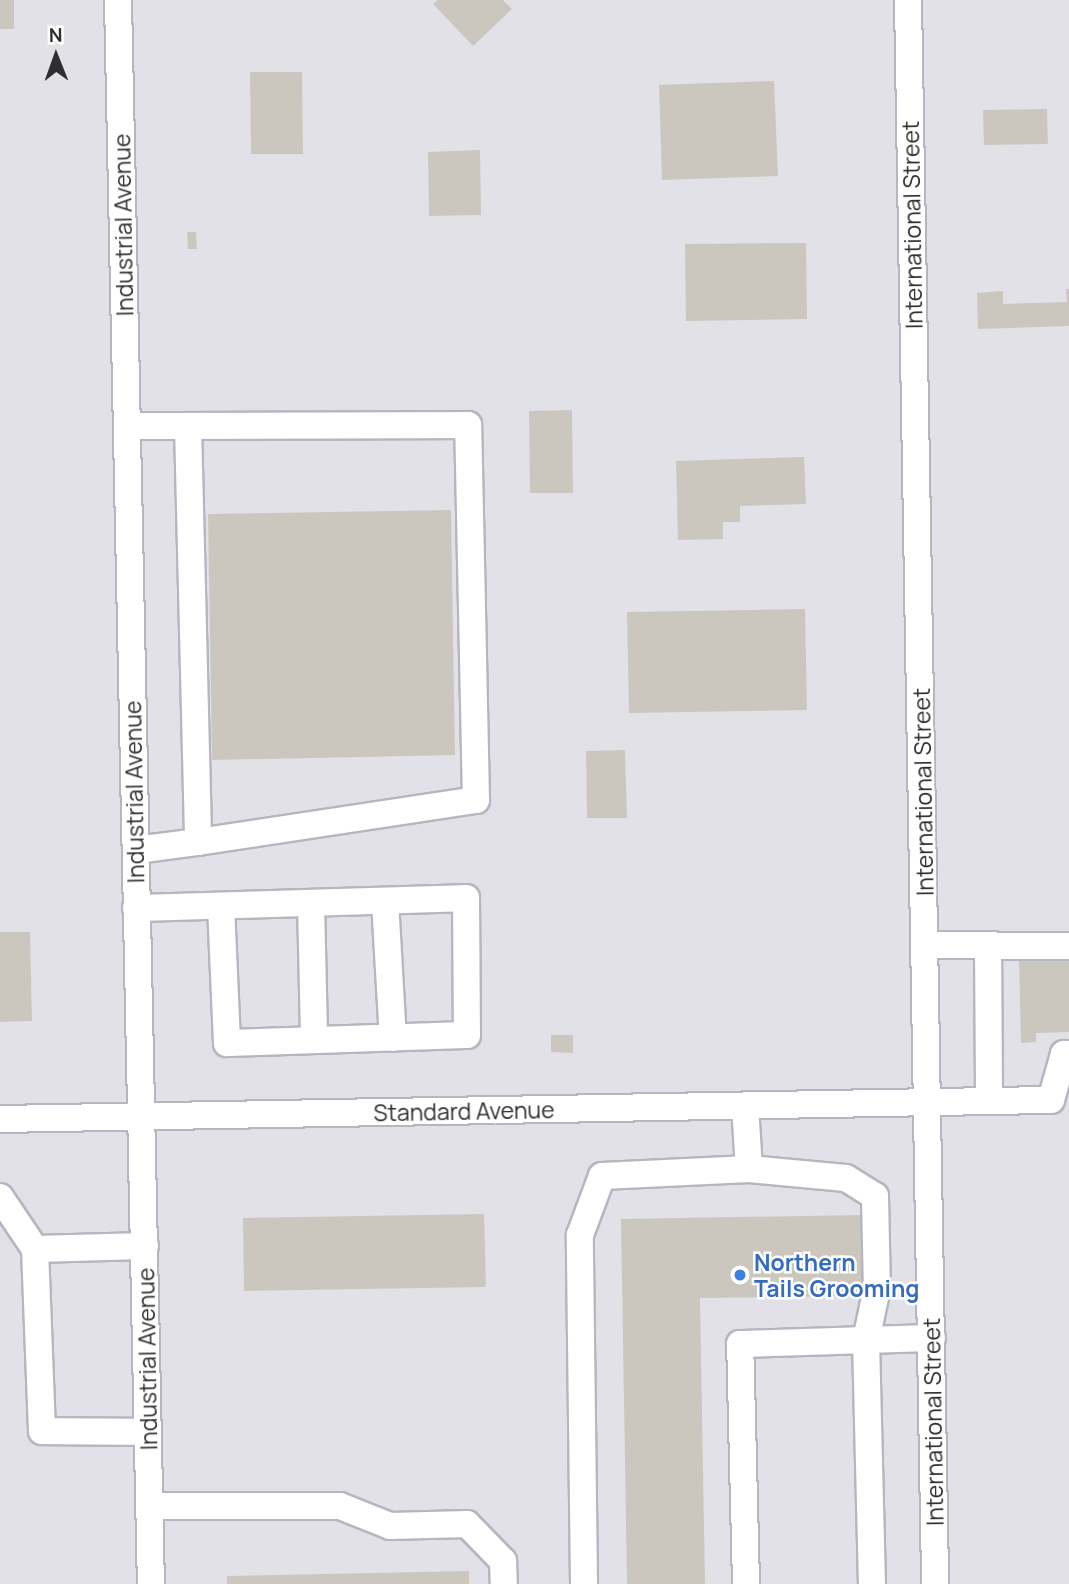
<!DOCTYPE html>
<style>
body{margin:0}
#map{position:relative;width:1069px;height:1584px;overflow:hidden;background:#efe9e1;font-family:Manrope,sans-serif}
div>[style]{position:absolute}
.industrial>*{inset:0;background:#e3e1e8}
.building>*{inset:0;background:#cbc7bf}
.roads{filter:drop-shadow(2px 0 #b4b7c1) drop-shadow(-2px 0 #b4b7c1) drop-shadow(0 2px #b4b7c1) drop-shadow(0 -2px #b4b7c1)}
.minor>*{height:26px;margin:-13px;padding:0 13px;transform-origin:13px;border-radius:13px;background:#fff}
.dots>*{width:19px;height:19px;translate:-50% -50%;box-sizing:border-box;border:4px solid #fff;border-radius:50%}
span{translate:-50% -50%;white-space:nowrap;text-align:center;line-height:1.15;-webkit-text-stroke:5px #fff;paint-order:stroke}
.street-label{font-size:23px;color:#2e2e2e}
.shop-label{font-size:23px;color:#366cbe;font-weight:700}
.left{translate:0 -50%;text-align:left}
.north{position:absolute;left:21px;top:21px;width:70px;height:70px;-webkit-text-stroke:5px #fff;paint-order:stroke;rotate:359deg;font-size:19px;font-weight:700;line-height:28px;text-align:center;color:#2e2e2e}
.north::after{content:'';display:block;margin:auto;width:24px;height:32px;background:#2e2e2e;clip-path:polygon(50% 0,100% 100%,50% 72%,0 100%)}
</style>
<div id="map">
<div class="industrial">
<i style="clip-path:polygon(0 0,1069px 0,1069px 1584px,0 1584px)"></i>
</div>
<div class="building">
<i style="clip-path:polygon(0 0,14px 0,14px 29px,0 29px)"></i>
<i style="clip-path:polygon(438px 0,503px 0,512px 9px,473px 46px,433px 4px)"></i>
<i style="clip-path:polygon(250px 72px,302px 72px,303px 154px,251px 154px)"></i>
<i style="clip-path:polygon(774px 81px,778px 176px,662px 180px,659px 85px)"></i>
<i style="clip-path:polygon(1047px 109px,1048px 144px,984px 145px,983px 110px)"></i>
<i style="clip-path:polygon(480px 150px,481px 215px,429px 216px,428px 152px)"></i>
<i style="clip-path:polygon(187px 232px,196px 232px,197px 249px,188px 249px)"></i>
<i style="clip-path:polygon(806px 243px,807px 319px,686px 321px,685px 244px)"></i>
<i style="clip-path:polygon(1066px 289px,1069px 289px,1069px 326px,978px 329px,977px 293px,1003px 291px,1003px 304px,1067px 302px)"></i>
<i style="clip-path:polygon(572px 410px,573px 493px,530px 493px,529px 411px)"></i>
<i style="clip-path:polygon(804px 457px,806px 504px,740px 506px,740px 522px,723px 522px,723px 539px,678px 540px,676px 461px)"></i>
<i style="clip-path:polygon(451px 510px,455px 755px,212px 760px,208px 514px)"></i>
<i style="clip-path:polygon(805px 609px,807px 710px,629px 713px,627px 612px)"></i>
<i style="clip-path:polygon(625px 750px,627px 818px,587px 818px,586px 751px)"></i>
<i style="clip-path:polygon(0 932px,30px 932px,32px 1021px,0 1022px)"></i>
<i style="clip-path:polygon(1069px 957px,1069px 1032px,1036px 1033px,1036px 1042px,1021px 1043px,1019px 958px)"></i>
<i style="clip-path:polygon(551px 1035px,573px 1035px,573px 1053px,551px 1052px)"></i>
<i style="clip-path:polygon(484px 1214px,486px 1287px,244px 1291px,243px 1218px)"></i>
<i style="clip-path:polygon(861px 1215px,863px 1296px,700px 1298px,705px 1584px,627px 1584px,621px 1219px)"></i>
<i style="clip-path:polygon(469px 1571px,469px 1584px,227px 1584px,227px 1576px)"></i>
</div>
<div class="roads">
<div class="minor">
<i style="left:118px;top:0;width:1584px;rotate:88.81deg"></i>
<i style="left:908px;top:0;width:1584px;rotate:89.02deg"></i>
<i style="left:127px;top:426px;width:61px"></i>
<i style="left:136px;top:850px;width:63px;rotate:-7.4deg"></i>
<i style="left:198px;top:842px;width:281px;rotate:-8.6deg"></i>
<i style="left:476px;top:800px;width:375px;rotate:-91.2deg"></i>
<i style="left:468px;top:425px;width:280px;rotate:179.8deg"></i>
<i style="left:188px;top:426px;width:416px;rotate:88.6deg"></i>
<i style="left:385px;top:901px;width:137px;rotate:86.7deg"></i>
<i style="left:311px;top:903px;width:137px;rotate:88.7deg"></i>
<i style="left:136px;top:908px;width:330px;rotate:-1.7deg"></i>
<i style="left:466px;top:898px;width:137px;rotate:89.6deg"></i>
<i style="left:467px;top:1035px;width:240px;rotate:178.1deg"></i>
<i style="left:227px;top:1043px;width:137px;rotate:-92.5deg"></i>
<i style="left:925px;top:945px;width:144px;rotate:0.4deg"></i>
<i style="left:988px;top:946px;width:155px;rotate:89.6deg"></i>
<i style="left:0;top:1119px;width:1051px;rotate:-1.04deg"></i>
<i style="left:1051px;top:1100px;width:48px;rotate:-74.2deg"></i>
<i style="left:1064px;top:1054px;width:5px"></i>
<i style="left:749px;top:1169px;width:97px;rotate:5.3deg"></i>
<i style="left:846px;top:1178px;width:34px;rotate:32deg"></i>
<i style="left:875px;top:1196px;width:92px;rotate:88.8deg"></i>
<i style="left:877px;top:1288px;width:53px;rotate:101.9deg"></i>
<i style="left:866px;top:1340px;width:244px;rotate:88.6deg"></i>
<i style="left:0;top:1197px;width:63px;rotate:56.1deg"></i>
<i style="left:145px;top:1246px;width:110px;rotate:178.4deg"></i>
<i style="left:35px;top:1249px;width:182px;rotate:87.8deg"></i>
<i style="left:42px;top:1431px;width:106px;rotate:0.5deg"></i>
<i style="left:150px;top:1506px;width:190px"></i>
<i style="left:340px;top:1506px;width:54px;rotate:21.8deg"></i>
<i style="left:390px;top:1526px;width:77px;rotate:-1.5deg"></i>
<i style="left:467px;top:1524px;width:52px;rotate:45.8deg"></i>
<i style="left:503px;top:1561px;width:23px;rotate:88deg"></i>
<i style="left:584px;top:1584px;width:349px;rotate:-90.7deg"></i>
<i style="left:580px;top:1235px;width:63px;rotate:-69.6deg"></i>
<i style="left:602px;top:1176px;width:147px;rotate:-2.7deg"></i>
<i style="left:749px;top:1169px;width:63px;rotate:-93.6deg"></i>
<i style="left:746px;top:1584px;width:240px;rotate:-91.4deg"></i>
<i style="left:740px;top:1344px;width:192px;rotate:-1.8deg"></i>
</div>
</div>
<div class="dots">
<i style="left:740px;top:1275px;background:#3f7fe0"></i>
</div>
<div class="street-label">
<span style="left:123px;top:225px;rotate:-91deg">Industrial Avenue</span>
<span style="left:912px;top:225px;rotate:-91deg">International Street</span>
<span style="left:134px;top:792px;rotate:-91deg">Industrial Avenue</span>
<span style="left:923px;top:792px;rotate:-91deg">International Street</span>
<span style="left:464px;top:1111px;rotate:-1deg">Standard Avenue</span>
<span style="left:147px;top:1359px;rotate:-91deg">Industrial Avenue</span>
<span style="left:933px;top:1422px;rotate:-91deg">International Street</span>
</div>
<div class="shop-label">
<span class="left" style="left:754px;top:1275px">Northern<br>Tails Grooming</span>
</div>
<div class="north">N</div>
</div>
